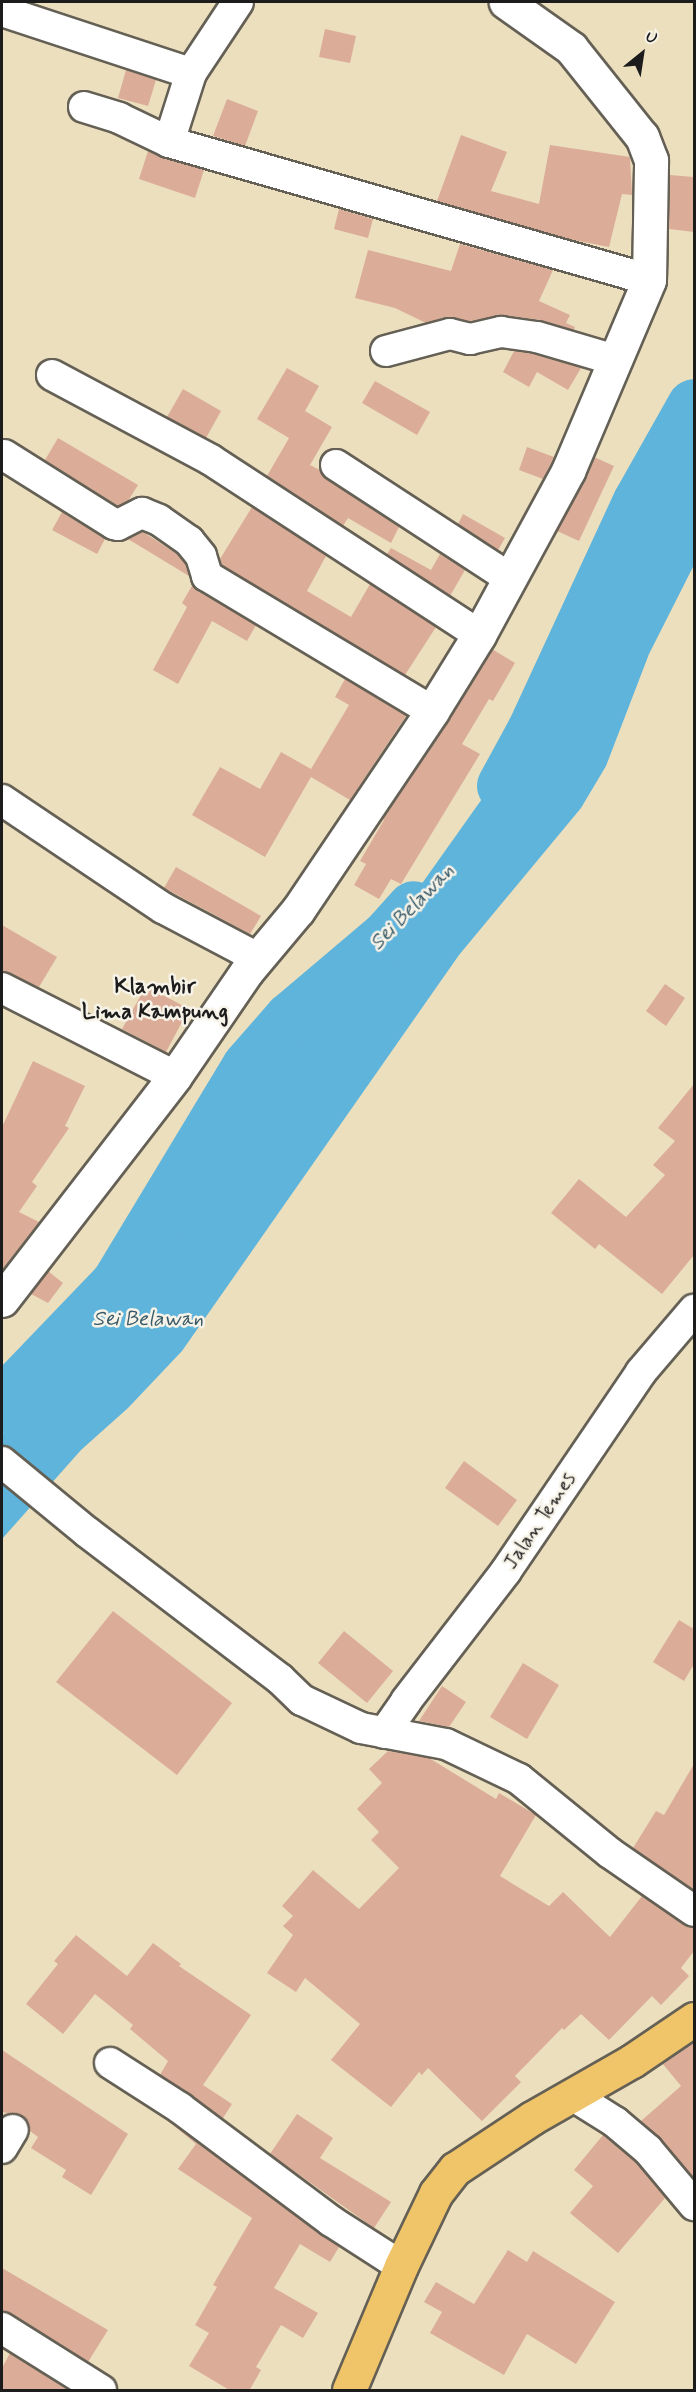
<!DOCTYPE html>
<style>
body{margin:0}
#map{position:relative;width:696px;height:2392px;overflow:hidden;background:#ecdfbe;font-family:Mynerve,sans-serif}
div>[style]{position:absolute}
.water>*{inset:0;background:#5fb4db}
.river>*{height:54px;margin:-27px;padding:0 27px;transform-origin:27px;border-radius:27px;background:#5fb4db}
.building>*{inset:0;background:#dbad98}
.roads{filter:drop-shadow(2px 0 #656055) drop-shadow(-2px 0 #656055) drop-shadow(0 2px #656055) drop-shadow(0 -2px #656055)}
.minor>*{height:30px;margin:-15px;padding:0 15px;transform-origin:15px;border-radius:15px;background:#fff}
.tertiary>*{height:33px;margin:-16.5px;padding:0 16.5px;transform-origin:16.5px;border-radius:16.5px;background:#fff}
.primary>*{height:33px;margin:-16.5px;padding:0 16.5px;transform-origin:16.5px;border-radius:16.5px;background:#f0c469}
span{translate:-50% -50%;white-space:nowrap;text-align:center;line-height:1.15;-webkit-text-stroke:5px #f7f3e8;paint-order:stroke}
.street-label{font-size:20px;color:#1c1c1c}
.water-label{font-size:21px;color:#375968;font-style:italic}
.quarter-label{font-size:22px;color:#1c1c1c;font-weight:700}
.frame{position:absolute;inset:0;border:3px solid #1c1c1c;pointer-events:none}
.north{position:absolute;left:612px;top:24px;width:60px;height:60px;-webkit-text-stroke:4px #f7f3e8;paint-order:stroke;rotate:30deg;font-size:16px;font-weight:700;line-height:24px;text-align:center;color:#1c1c1c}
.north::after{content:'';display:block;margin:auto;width:21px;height:27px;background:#1c1c1c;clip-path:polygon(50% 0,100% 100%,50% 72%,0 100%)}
</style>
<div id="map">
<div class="water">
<i style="clip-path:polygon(694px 436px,694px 565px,649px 654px,606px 766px,581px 808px,459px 955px,182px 1351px,128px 1408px,81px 1450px,2px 1539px,2px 1434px,54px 1372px,309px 1023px,411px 899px,572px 672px,668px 501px)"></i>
</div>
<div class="river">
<i style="left:504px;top:786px;width:63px;rotate:-61.4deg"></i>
<i style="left:534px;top:731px;width:252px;rotate:-65.2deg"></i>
<i style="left:640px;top:502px;width:110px;rotate:-60.6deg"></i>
<i style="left:2px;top:1405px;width:168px;rotate:-46.2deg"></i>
<i style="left:118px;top:1284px;width:253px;rotate:-58.9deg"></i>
<i style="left:249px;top:1067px;width:64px;rotate:-48.8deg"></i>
<i style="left:291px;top:1019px;width:126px;rotate:-40.2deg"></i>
<i style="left:387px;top:938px;width:40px;rotate:-48deg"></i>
</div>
<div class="building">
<i style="clip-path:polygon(325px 29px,356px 36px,350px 63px,319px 57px)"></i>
<i style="clip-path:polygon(126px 70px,156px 80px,148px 106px,118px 98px)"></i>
<i style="clip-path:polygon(227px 99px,258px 111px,245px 146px,213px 136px)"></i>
<i style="clip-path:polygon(461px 135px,507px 152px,491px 191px,539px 204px,550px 145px,630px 157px,632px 195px,622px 194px,609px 247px,568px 239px,437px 201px)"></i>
<i style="clip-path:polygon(148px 151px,204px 170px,195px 198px,139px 179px)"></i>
<i style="clip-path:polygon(670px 175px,694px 177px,694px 232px,669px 229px)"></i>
<i style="clip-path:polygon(339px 209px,373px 219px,368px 238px,334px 229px)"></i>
<i style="clip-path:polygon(460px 244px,553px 270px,539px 301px,570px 315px,566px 323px,575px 327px,574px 330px,540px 320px,503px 315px,470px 321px,446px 317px,426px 323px,395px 308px,355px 298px,368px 250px,451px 271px)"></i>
<i style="clip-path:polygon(514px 351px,533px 354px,581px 368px,568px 390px,537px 372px,529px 387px,503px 372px)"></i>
<i style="clip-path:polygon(287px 368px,319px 386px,305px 411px,332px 427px,310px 465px,320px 470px,327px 479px,399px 527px,391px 543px,348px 518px,343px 526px,267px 476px,289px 438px,257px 419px)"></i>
<i style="clip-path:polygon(375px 381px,430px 412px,417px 435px,362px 403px)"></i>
<i style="clip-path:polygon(183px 389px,221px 411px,206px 438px,167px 417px)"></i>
<i style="clip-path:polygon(58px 438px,138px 485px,128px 501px,118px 506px,45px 460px)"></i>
<i style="clip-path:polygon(527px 447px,554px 457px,543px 479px,519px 470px)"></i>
<i style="clip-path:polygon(594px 457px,614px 466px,579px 541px,557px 531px)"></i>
<i style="clip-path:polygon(252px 507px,326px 556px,307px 591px,351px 617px,370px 584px,436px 627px,405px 675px,222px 565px,220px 559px)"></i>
<i style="clip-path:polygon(62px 512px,105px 539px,97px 554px,52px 530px)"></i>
<i style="clip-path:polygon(463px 514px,505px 538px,498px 550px,458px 524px)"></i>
<i style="clip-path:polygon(143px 532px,177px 554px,185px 564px,189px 576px,128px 539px)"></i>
<i style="clip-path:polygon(391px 548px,431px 570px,440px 554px,465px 570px,450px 596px,387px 554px)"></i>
<i style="clip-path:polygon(193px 584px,198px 591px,256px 625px,247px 641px,212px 621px,178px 684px,153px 670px,187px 607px,182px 603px)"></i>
<i style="clip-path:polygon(492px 649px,515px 663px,493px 701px,489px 699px,462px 744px,480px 754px,401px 884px,391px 879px,379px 899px,354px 885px,366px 864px,360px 861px,384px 820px,382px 818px)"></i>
<i style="clip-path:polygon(345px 679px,406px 716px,350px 800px,311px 777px,265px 857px,192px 815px,220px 767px,260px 789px,281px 752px,311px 769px,349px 705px,335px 697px)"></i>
<i style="clip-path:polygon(176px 867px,261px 916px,250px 934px,164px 888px)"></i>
<i style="clip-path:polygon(2px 925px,57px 957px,39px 987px,2px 971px)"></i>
<i style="clip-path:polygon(665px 984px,685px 998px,666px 1026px,646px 1011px)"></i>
<i style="clip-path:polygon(146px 986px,189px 1009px,166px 1052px,122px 1029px)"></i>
<i style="clip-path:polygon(33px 1061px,85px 1086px,65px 1126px,69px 1128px,32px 1182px,37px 1186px,19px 1212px,39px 1222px,2px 1270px,2px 1127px)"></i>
<i style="clip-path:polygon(694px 1084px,694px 1255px,662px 1294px,599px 1244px,595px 1249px,551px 1213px,579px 1179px,626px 1217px,665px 1175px,653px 1165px,675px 1141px,658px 1128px)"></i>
<i style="clip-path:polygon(48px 1271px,63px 1283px,48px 1303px,31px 1294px)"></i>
<i style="clip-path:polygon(464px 1461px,517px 1500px,498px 1526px,445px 1488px)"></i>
<i style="clip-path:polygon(113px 1611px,232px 1703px,177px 1775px,56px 1682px)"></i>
<i style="clip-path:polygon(679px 1620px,694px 1629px,694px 1664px,684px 1681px,653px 1662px)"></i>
<i style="clip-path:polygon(344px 1631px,393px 1671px,367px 1703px,318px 1663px)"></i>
<i style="clip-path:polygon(523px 1663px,559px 1685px,527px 1739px,490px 1717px)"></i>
<i style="clip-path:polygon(442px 1686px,466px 1702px,449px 1727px,419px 1721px)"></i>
<i style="clip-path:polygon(388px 1751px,429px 1758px,496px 1799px,499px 1793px,536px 1815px,500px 1876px,549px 1906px,563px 1892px,610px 1937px,642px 1896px,684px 1925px,694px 1928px,694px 1951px,681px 1968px,689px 1976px,661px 2005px,652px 1996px,609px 2040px,581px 2014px,564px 2030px,562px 2028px,515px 2076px,521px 2082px,482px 2121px,428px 2068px,422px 2075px,419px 2072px,391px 2107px,331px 2060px,360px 2024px,305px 1978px,296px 1992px,267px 1973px,293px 1935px,283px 1926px,293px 1916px,282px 1906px,313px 1870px,359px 1909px,399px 1868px,371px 1840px,379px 1832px,357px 1809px,382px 1783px,369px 1769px)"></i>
<i style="clip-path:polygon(694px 1764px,694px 1890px,633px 1848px,656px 1811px,664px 1815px)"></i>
<i style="clip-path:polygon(76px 1935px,127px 1976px,153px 1943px,181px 1964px,179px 1966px,251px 2015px,203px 2085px,232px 2104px,223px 2118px,160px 2075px,168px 2061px,130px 2029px,133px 2025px,95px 1994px,63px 2034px,26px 2004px,58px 1964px,54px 1961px)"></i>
<i style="clip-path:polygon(694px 2041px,694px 2179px,661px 2139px,641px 2121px,681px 2086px,662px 2063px)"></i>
<i style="clip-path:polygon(2px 2050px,128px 2134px,91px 2195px,62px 2177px,66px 2170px,31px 2148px,38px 2137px,30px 2131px,28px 2122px,22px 2116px,2px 2112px)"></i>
<i style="clip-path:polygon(297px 2114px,333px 2138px,320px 2158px,391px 2202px,374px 2228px,270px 2154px)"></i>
<i style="clip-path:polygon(167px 2120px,339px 2247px,330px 2262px,300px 2244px,274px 2288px,318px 2313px,303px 2338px,281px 2325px,256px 2367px,261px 2370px,249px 2391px,231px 2391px,189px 2366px,209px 2333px,195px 2325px,217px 2287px,213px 2285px,252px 2218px,178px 2169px,196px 2144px)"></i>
<i style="clip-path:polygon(603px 2135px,636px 2162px,665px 2198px,618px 2253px,570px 2213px,593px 2186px,574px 2170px)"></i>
<i style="clip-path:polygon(508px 2250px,527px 2262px,533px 2251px,615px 2302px,576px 2364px,527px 2334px,504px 2375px,430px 2333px,442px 2312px,424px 2302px,436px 2282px,474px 2304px)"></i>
<i style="clip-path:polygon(2px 2268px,108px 2330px,88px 2362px,11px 2313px,2px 2311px)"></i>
<i style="clip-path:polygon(10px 2353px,69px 2391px,2px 2391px,2px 2368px)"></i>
</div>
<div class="roads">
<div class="minor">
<i style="left:2px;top:11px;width:199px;rotate:18.2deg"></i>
<i style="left:84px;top:107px;width:37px;rotate:17deg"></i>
<i style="left:119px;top:118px;width:55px;rotate:25.6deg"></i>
<i style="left:169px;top:142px;width:499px;rotate:16deg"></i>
<i style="left:169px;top:142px;width:72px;rotate:-72.3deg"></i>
<i style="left:191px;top:73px;width:85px;rotate:-56.5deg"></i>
<i style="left:386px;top:351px;width:66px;rotate:-14.9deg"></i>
<i style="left:450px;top:334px;width:21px;rotate:14deg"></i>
<i style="left:470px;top:339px;width:32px;rotate:-13deg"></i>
<i style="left:501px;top:332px;width:36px;rotate:8deg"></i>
<i style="left:537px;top:337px;width:81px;rotate:16.4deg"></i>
<i style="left:52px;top:375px;width:180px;rotate:28.1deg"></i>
<i style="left:211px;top:460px;width:320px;rotate:33.1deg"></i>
<i style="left:4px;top:455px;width:130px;rotate:32.1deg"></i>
<i style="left:114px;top:524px;width:4px;rotate:14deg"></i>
<i style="left:118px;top:525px;width:27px;rotate:-27deg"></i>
<i style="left:142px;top:513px;width:18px;rotate:22deg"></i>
<i style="left:159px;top:520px;width:37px;rotate:35deg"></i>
<i style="left:189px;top:541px;width:19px;rotate:51deg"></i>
<i style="left:201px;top:556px;width:21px;rotate:73deg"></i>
<i style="left:207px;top:576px;width:262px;rotate:31deg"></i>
<i style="left:336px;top:465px;width:209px;rotate:33.1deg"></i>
<i style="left:2px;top:800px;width:194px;rotate:33.9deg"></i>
<i style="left:163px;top:908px;width:107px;rotate:27.8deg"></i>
<i style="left:2px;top:988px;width:194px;rotate:27deg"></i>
<i style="left:2px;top:1462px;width:110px;rotate:39.5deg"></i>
<i style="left:87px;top:1532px;width:243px;rotate:37.3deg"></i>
<i style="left:280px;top:1679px;width:30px;rotate:44deg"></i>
<i style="left:302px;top:1700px;width:65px;rotate:25.4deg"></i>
<i style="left:361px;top:1728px;width:86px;rotate:10.7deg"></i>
<i style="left:446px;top:1744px;width:81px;rotate:25.6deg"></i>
<i style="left:519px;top:1779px;width:117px;rotate:39.1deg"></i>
<i style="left:610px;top:1853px;width:102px;rotate:34.6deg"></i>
<i style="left:384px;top:1733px;width:39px;rotate:-55deg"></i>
<i style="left:406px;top:1701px;width:164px;rotate:-52.4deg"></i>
<i style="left:506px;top:1571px;width:240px;rotate:-55.8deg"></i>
<i style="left:641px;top:1372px;width:82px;rotate:-49.5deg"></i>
<i style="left:110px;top:2063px;width:83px;rotate:32.7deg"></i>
<i style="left:180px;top:2108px;width:189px;rotate:36.8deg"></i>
<i style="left:331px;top:2221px;width:83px;rotate:32.7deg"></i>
<i style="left:572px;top:2095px;width:51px;rotate:32.1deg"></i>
<i style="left:615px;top:2122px;width:43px;rotate:40.3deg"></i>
<i style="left:648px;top:2150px;width:72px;rotate:50.1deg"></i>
<i style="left:2px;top:2148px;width:21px;rotate:-59deg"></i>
<i style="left:2px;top:2328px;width:117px;rotate:32.1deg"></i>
</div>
<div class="tertiary">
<i style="left:2px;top:1300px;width:283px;rotate:-52.3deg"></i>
<i style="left:175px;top:1076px;width:127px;rotate:-55.6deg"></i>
<i style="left:247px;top:971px;width:80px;rotate:-50.1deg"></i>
<i style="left:298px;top:910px;width:240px;rotate:-56deg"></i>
<i style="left:432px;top:711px;width:89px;rotate:-58.3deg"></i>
<i style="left:479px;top:635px;width:187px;rotate:-61.5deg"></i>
<i style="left:568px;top:471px;width:207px;rotate:-67deg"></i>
<i style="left:649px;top:280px;width:120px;rotate:-89deg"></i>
<i style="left:651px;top:160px;width:25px;rotate:-111deg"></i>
<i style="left:642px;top:137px;width:114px;rotate:-128.6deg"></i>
<i style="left:571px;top:48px;width:80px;rotate:-144.7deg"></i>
</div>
<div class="primary">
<i style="left:349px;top:2390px;width:134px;rotate:-67.2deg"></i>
<i style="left:401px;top:2266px;width:81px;rotate:-64.4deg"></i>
<i style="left:436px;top:2193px;width:31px;rotate:-52deg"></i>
<i style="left:455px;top:2169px;width:92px;rotate:-33.5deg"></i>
<i style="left:532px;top:2118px;width:115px;rotate:-29.7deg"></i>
<i style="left:632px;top:2061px;width:75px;rotate:-34.1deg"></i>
</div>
</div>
<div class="street-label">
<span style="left:540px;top:1521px;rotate:-56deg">Jalan Temes</span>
</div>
<div class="water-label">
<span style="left:412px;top:907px;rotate:-46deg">Sei Belawan</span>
<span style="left:148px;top:1319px">Sei Belawan</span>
</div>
<div class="quarter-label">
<span style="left:155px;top:1000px">Klambir<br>Lima Kampung</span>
</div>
<div class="frame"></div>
<div class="north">U</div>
</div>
